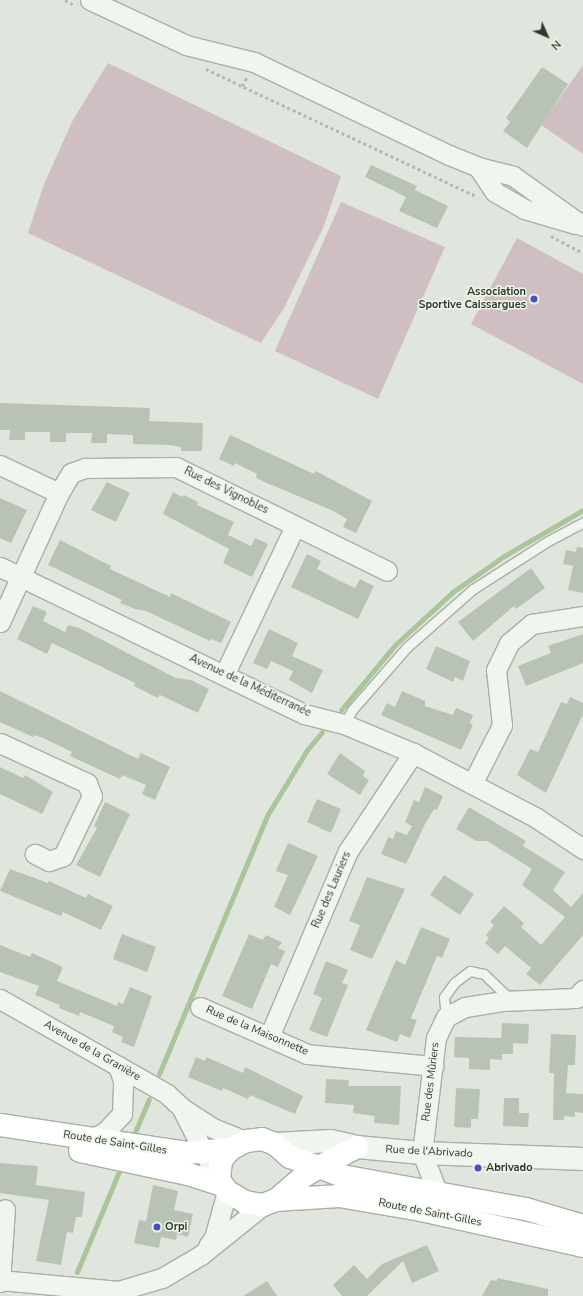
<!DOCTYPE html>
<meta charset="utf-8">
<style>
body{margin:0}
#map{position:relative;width:583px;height:1296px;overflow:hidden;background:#e0e6dd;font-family:"Nunito Sans",sans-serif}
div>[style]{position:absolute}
.green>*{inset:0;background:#d0bfc2}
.stream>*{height:5px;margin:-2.5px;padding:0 2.5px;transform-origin:2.5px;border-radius:2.5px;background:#aac59a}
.building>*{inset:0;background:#b9c3b5}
.path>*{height:2.5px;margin-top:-1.25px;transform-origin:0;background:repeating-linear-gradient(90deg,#b2bab0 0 3px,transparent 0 6px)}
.roads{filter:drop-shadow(1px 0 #a7b0a3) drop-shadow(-1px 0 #a7b0a3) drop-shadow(0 1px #a7b0a3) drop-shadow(0 -1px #a7b0a3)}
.service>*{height:9px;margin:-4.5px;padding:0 4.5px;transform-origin:4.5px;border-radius:4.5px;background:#f1f5f0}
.minor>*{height:19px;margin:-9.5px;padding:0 9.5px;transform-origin:9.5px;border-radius:9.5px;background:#f1f5f0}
.tertiary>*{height:22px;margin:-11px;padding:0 11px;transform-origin:11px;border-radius:11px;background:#f1f5f0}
.secondary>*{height:22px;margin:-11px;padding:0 11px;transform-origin:11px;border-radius:11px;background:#fff}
.dots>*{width:11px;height:11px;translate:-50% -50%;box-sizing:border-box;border:2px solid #eff4ed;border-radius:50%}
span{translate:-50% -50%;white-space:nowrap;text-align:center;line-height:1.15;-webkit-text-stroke:3px #eff4ed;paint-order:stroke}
.poi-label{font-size:11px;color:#2d3c28;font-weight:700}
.right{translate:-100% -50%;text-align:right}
.left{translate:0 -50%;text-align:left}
.street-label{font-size:11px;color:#2d3c28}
.north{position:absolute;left:527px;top:16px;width:40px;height:40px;-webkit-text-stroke:3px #eff4ed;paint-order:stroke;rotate:135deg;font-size:11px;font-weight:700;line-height:16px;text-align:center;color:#2d3c28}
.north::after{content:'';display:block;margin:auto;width:14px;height:18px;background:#2d3c28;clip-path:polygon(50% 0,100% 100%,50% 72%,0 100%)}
</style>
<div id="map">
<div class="green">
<i style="clip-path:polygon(108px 63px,341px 176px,323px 228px,284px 308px,261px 343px,28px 233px,44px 184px,73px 120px)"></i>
<i style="clip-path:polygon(583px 65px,583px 154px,541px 125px)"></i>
<i style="clip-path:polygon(341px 202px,445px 247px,378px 399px,275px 351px)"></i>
<i style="clip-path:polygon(517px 238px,583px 274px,583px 384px,471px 324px)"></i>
</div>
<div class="stream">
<i style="left:341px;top:710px;width:85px;rotate:-50.3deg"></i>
<i style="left:395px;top:645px;width:80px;rotate:-42.5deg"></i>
<i style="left:454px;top:591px;width:61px;rotate:-35deg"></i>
<i style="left:504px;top:556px;width:91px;rotate:-30.2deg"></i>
<i style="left:159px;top:1074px;width:282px;rotate:-67.3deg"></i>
<i style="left:268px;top:814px;width:75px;rotate:-58.6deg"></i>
<i style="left:307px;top:750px;width:23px;rotate:-50deg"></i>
<i style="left:132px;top:1139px;width:43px;rotate:-67deg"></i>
<i style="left:77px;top:1272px;width:114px;rotate:-67.3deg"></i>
</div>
<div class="building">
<i style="clip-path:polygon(542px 67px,568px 84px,527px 148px,503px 131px,510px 122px,506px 118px)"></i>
<i style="clip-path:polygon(371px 165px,417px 186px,415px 190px,448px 206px,437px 228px,399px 211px,406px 197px,365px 177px)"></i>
<i style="clip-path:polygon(0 403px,150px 408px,149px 421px,203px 423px,202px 451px,181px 451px,181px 447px,170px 445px,133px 444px,133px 435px,107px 434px,107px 443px,91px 443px,92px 433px,66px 433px,66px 442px,50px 442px,50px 432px,25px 432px,25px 440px,9px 440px,10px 430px,0 430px)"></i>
<i style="clip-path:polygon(230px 435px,314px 474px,316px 471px,372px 501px,356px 533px,343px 527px,347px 519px,331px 510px,267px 483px,256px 478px,257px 474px,235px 463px,234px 466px,219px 459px)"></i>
<i style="clip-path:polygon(107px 482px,130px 493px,116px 522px,91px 510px)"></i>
<i style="clip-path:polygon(173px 492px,182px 497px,184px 495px,198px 502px,197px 505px,234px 522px,228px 535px,251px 546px,255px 538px,268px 544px,252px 577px,223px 563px,229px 549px,163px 514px)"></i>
<i style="clip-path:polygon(0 498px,27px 510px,11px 543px,0 538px)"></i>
<i style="clip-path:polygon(60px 540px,111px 566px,110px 569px,170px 597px,171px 593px,231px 622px,221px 643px,211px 639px,210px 641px,146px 611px,135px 609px,120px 603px,122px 600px,48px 565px)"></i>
<i style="clip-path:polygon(577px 547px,583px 548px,583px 593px,568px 590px,573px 566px,563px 564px,566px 550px,576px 552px)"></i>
<i style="clip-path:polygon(307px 554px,321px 561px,317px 569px,340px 581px,355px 588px,360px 579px,374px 586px,358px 619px,291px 587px)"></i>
<i style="clip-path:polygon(531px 568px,545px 588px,516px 609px,514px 606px,473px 641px,458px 622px)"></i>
<i style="clip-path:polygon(33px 606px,47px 612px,43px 621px,65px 632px,68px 625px,79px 628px,176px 678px,191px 680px,209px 689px,198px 713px,160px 695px,158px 698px,134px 686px,135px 683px,52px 643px,47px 654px,17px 639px)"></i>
<i style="clip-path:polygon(269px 629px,298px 643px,292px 656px,323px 670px,312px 693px,289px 680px,293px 671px,271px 661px,267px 669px,253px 663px)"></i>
<i style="clip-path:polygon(583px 634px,583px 663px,526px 686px,518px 666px,551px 653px,548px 646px)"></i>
<i style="clip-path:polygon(436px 646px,470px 661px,463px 681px,455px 677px,453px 682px,426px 669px)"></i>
<i style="clip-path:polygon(0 691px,138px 759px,141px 753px,170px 767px,155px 800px,142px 794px,146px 785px,122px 775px,120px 779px,70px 756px,72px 752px,43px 738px,34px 735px,33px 737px,0 722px)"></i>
<i style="clip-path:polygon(402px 691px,425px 701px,425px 706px,453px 715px,456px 708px,473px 715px,470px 723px,473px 725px,461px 750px,381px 715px,387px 703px,395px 707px)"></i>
<i style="clip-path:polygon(570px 697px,583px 703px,583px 714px,546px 793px,517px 775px,530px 749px,538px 752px,561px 702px,567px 704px)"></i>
<i style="clip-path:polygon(340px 753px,365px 771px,363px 776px,369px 780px,360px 795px,327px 774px)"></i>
<i style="clip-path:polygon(0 767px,23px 778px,25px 775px,53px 792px,42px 814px,0 794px)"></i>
<i style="clip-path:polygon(425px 787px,443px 796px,437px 810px,434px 809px,425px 824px,406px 864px,381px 854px,388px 837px,393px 839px,396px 831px,407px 835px,412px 826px,405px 822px,414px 800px,419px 802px)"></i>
<i style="clip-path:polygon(317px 799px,341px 809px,331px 833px,307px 822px)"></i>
<i style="clip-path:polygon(105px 802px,130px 814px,100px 877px,76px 865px,97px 828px,94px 826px)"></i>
<i style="clip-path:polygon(469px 807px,526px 841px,523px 846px,565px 872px,553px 890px,571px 907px,583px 893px,583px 935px,540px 985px,526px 974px,531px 968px,505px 946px,498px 954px,485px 943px,489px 938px,486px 935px,494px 925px,490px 922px,504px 906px,524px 923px,521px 927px,541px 945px,565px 917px,522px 885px,532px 869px,487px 841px,476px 841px,456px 829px)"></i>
<i style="clip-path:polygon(288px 843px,318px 856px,290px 915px,274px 907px,288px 875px,276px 871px)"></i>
<i style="clip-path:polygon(10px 869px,48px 883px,49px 881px,86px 898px,88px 894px,113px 906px,101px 930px,63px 912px,61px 916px,0 891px)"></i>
<i style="clip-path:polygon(444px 875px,474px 894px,460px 915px,430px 895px)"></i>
<i style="clip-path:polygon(367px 877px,405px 889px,372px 959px,350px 950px,360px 925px,349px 921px)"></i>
<i style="clip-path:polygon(421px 927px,450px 939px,442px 958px,437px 956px,425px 985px,411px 1018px,417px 1020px,410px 1038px,400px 1034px,397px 1042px,366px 1030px,396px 960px,405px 965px)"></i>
<i style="clip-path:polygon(122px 934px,156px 947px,147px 972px,113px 959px)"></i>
<i style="clip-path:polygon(249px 934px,263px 940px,266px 935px,282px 942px,278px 948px,285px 951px,278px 967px,271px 964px,252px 1009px,222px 996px)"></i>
<i style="clip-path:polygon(0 945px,30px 957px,32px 953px,63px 967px,57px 981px,117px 1006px,118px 1002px,123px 1004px,130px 987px,152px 996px,134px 1047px,121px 1042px,123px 1037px,112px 1032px,114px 1026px,80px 1012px,79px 1016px,59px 1008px,60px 1005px,35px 995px,39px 986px,0 972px)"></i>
<i style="clip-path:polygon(326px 961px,348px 970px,342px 983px,348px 985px,327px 1037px,309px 1030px,322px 998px,313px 994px)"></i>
<i style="clip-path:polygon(502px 1023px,529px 1024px,528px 1044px,513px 1043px,513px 1054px,502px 1054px,502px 1060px,490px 1059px,490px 1070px,469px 1069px,469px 1058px,454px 1057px,455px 1037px,501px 1038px)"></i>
<i style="clip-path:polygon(551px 1034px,576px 1035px,575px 1065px,568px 1065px,566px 1093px,583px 1094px,583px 1113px,575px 1112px,575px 1117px,564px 1116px,564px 1120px,553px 1120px,554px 1073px,549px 1073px)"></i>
<i style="clip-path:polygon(196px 1057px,205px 1061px,206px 1057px,243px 1073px,245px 1067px,303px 1096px,295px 1114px,250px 1095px,248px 1099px,223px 1088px,222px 1091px,188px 1077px)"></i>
<i style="clip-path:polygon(326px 1079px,349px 1080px,348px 1086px,401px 1086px,399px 1125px,374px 1123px,375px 1116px,353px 1113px,354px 1105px,325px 1103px)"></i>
<i style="clip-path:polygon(456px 1088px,480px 1089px,478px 1119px,471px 1119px,471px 1128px,454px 1127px)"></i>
<i style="clip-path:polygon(504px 1098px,519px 1098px,519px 1113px,529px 1113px,528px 1127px,503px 1126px)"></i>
<i style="clip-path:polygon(0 1163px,38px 1166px,36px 1185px,85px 1192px,82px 1217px,76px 1217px,73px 1233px,67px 1232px,61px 1265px,36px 1261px,49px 1200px,0 1193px)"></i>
<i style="clip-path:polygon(153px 1185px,178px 1191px,174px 1210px,193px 1214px,188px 1237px,177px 1234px,176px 1240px,161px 1237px,159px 1248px,134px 1243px,139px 1220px,146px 1221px)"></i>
<i style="clip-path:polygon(427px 1245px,439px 1271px,412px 1283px,403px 1261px,367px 1296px,342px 1296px,333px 1285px,354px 1265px,367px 1279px,382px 1264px)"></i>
<i style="clip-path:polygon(497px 1278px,548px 1289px,548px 1296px,482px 1296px,491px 1280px,497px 1281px)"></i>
<i style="clip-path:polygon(267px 1281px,277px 1296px,243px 1296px)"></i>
</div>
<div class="path">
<i style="left:65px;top:0;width:10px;rotate:29deg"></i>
<i style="left:206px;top:69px;width:298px;rotate:25.2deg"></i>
<i style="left:242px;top:86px;width:10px;rotate:-61deg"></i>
<i style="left:551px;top:236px;width:36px;rotate:28deg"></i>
</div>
<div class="roads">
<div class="service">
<i style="left:344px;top:724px;width:16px;rotate:-60deg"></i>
<i style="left:352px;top:710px;width:84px;rotate:-48.9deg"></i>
<i style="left:407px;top:647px;width:88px;rotate:-41.3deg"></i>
<i style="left:473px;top:589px;width:89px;rotate:-32.6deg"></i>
<i style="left:548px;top:541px;width:40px;rotate:-28deg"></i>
<i style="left:446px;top:1017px;width:20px;rotate:-96deg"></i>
<i style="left:444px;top:997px;width:17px;rotate:-54deg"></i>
<i style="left:454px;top:983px;width:20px;rotate:-37deg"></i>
<i style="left:470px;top:971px;width:14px;rotate:12deg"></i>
<i style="left:484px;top:974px;width:37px;rotate:44deg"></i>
</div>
<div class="minor">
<i style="left:90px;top:0;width:106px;rotate:25.1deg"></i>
<i style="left:186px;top:45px;width:70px;rotate:14deg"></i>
<i style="left:254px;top:62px;width:216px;rotate:25.5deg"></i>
<i style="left:449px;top:155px;width:31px;rotate:22deg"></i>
<i style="left:478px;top:167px;width:36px;rotate:14deg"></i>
<i style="left:513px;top:176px;width:86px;rotate:35.5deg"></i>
<i style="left:478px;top:167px;width:30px;rotate:56deg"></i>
<i style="left:495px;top:192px;width:34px;rotate:30deg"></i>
<i style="left:524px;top:209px;width:53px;rotate:16.4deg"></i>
<i style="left:0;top:465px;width:65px;rotate:25.4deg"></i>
<i style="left:0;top:567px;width:338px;rotate:25.8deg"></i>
<i style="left:304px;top:714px;width:41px;rotate:14deg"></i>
<i style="left:344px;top:724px;width:75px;rotate:22.8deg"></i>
<i style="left:413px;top:753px;width:138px;rotate:27.7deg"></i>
<i style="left:535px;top:817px;width:58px;rotate:33.7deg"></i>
<i style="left:0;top:622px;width:142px;rotate:-65.4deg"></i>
<i style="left:59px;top:493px;width:23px;rotate:-59deg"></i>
<i style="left:71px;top:473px;width:15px;rotate:-20deg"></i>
<i style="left:85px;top:468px;width:91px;rotate:-0.6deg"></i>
<i style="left:176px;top:467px;width:235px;rotate:26.2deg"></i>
<i style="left:224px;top:675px;width:165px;rotate:-64.5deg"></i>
<i style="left:0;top:743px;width:96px;rotate:24.7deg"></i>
<i style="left:87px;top:783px;width:14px;rotate:69deg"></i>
<i style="left:92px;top:796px;width:67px;rotate:115.8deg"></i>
<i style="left:63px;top:856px;width:15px;rotate:160deg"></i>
<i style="left:49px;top:861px;width:16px;rotate:-153deg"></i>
<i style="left:472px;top:784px;width:66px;rotate:-63deg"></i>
<i style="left:502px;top:725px;width:55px;rotate:-96.2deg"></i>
<i style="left:496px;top:670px;width:30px;rotate:-64deg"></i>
<i style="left:509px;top:643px;width:30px;rotate:-40deg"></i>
<i style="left:532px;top:624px;width:52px;rotate:-8.9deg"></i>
<i style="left:0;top:999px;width:192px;rotate:29.6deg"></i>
<i style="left:167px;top:1094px;width:21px;rotate:43deg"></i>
<i style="left:182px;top:1108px;width:37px;rotate:33deg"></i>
<i style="left:213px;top:1128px;width:35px;rotate:22deg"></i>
<i style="left:200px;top:1007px;width:117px;rotate:23.7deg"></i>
<i style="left:307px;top:1054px;width:127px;rotate:5.4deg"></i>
<i style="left:269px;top:1037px;width:202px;rotate:-67deg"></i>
<i style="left:348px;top:851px;width:118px;rotate:-56.4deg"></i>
<i style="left:182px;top:1109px;width:62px;rotate:63deg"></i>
<i style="left:90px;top:1139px;width:17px;rotate:-25deg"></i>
<i style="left:105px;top:1132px;width:25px;rotate:-47deg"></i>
<i style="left:122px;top:1114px;width:33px;rotate:-88deg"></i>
<i style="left:123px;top:1081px;width:16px;rotate:-108deg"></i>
<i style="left:438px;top:1194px;width:44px;rotate:-111.3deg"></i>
<i style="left:422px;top:1153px;width:116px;rotate:-83.1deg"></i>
<i style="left:436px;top:1038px;width:23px;rotate:-65deg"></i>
<i style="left:446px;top:1017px;width:21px;rotate:-28deg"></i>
<i style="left:465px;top:1007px;width:36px;rotate:-9deg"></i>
<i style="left:501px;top:1001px;width:75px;rotate:-2.3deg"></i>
<i style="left:576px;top:998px;width:11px;rotate:-49deg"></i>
<i style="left:208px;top:1246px;width:10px;rotate:-53deg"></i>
<i style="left:214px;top:1238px;width:49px;rotate:-74.5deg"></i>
<i style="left:0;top:1280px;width:119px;rotate:5.3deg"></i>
<i style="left:118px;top:1291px;width:46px;rotate:-16.5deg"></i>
<i style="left:162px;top:1278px;width:45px;rotate:-30.5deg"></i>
<i style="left:201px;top:1255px;width:80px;rotate:-38.9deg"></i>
<i style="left:0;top:1282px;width:73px;rotate:-86.1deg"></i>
</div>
<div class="tertiary">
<i style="left:275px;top:1144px;width:56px;rotate:-3.1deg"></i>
<i style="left:331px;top:1141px;width:27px;rotate:13deg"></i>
<i style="left:357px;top:1147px;width:65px;rotate:5.3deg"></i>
<i style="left:422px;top:1153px;width:161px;rotate:2.1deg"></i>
</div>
<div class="secondary">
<i style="left:0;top:1125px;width:189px;rotate:8.5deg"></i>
<i style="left:187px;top:1153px;width:44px;rotate:-5.2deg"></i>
<i style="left:357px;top:1147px;width:43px;rotate:152.2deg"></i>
<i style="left:319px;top:1167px;width:17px;rotate:149deg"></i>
<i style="left:304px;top:1176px;width:37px;rotate:139deg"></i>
<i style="left:276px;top:1200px;width:14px;rotate:159deg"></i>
<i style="left:263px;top:1205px;width:18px;rotate:-171deg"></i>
<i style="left:245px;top:1202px;width:21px;rotate:-149deg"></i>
<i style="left:227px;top:1191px;width:14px;rotate:-126deg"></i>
<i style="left:219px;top:1180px;width:20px;rotate:-84deg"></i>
<i style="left:221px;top:1160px;width:15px;rotate:-48deg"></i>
<i style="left:231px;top:1149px;width:17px;rotate:-28deg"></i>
<i style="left:246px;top:1141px;width:16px;rotate:-7deg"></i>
<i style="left:262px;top:1139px;width:14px;rotate:21deg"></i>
<i style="left:275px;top:1144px;width:20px;rotate:41deg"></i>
<i style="left:290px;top:1157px;width:31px;rotate:19deg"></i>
<i style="left:319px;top:1167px;width:25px;rotate:21deg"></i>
<i style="left:342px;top:1176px;width:187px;rotate:10.2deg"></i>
<i style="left:526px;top:1209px;width:59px;rotate:16.6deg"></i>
<i style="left:80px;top:1151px;width:110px;rotate:12deg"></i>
<i style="left:188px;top:1174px;width:36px;rotate:18deg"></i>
<i style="left:276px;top:1200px;width:63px;rotate:-3.6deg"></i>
<i style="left:339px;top:1196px;width:83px;rotate:9.7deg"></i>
<i style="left:421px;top:1210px;width:166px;rotate:12.5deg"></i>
</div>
</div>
<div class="dots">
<i style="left:534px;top:299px;background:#484ec6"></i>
<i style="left:478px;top:1168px;background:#484ec6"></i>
<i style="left:157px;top:1227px;background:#484ec6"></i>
</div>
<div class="poi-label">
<span class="right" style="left:526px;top:299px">Association<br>Sportive Caissargues</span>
<span class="left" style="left:486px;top:1168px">Abrivado</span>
<span class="left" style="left:165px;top:1227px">Orpi</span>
</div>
<div class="street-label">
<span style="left:226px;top:491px;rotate:26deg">Rue des Vignobles</span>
<span style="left:250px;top:686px;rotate:25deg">Avenue de la Méditerranée</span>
<span style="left:332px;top:890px;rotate:-67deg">Rue des Lauriers</span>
<span style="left:257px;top:1031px;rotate:23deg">Rue de la Maisonnette</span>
<span style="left:92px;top:1051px;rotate:30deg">Avenue de la Granière</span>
<span style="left:431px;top:1082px;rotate:-83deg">Rue des Mûriers</span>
<span style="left:115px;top:1143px;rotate:9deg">Route de Saint-Gilles</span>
<span style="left:429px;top:1152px;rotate:3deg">Rue de l'Abrivado</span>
<span style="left:430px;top:1213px;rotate:11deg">Route de Saint-Gilles</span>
</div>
<div class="north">N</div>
</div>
